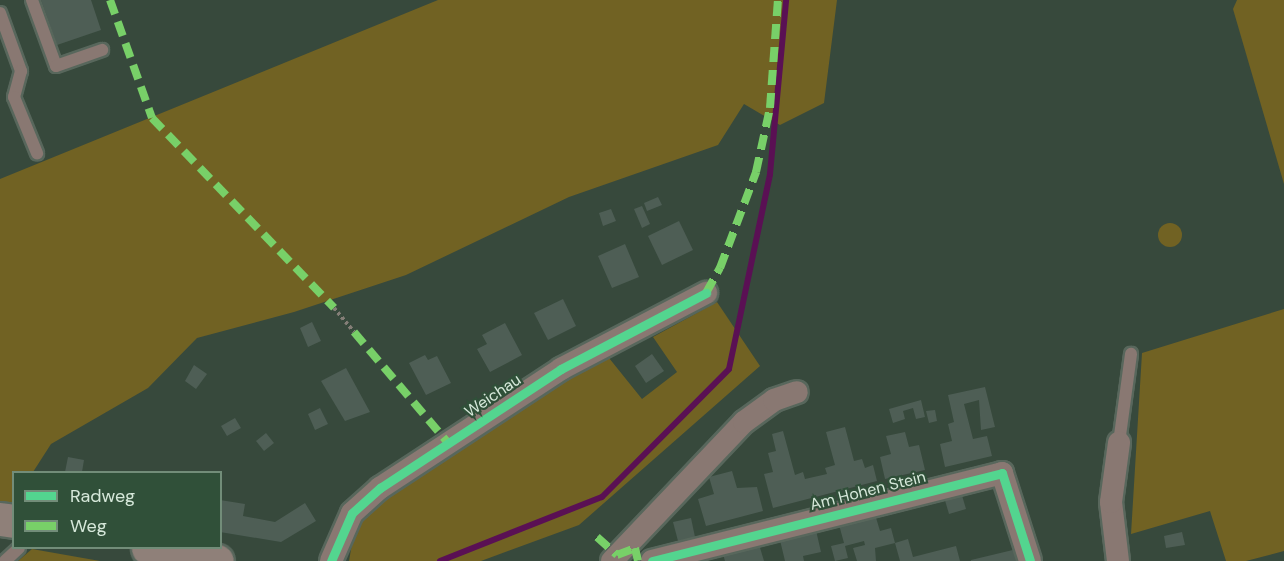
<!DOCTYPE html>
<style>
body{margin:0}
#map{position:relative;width:1284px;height:561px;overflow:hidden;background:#37493c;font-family:"DM Sans",sans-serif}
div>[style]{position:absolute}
.green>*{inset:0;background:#716223}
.round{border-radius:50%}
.stream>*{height:6px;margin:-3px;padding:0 3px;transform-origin:3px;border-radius:3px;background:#5a1054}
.building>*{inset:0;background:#4e5e55}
.path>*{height:4px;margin-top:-2px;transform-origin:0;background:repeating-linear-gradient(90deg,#847e77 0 3px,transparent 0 6px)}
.roads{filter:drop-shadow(2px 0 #58675c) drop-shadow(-2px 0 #58675c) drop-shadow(0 2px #58675c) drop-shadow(0 -2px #58675c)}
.service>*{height:12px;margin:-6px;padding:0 6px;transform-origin:6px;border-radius:6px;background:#897872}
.minor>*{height:22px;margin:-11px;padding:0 11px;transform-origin:11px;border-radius:11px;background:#897872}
.primary>*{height:33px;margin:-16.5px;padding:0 16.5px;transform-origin:16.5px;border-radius:16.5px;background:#8f8079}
.quiet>*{height:8px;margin-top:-4px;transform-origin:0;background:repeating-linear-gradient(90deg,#78d068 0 15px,transparent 0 23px)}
.cycleway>*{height:9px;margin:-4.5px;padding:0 4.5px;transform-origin:4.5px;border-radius:4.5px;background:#53d58f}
span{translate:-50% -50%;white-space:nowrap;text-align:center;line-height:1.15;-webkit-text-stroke:4.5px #305039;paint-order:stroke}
.street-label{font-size:16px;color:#d6e8da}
.legend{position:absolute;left:12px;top:471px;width:210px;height:78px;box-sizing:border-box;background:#305039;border:2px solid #728d79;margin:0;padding:8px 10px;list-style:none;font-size:18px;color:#d6e8da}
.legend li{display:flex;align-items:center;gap:12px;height:30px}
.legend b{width:30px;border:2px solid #728d79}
</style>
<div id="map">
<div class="green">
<i style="clip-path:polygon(438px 0,837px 0,824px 103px,780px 125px,744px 104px,718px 145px,569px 197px,406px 275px,294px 312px,197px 338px,148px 388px,51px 444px,33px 472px,14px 472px,13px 502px,0 523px,0 179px)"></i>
<i style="clip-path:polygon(1237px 0,1284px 0,1284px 184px,1233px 9px)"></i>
<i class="round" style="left:1158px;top:223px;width:24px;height:24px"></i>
<i style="clip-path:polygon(717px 302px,760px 366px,579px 525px,481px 561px,349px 561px,355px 526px,408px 479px,605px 353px,642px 399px,677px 372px,653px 337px)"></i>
<i style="clip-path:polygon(1284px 309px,1284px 551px,1246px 561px,1226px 561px,1210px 511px,1131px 534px,1142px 353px)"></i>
<i style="clip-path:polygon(32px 549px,100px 561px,18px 561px)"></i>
</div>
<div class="stream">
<i style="left:440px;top:561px;width:174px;rotate:-21.6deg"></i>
<i style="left:602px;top:497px;width:180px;rotate:-45.2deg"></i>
<i style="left:729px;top:369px;width:199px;rotate:-78.1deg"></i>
<i style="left:770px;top:174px;width:175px;rotate:-84.7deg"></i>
</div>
<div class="building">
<i style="clip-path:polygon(41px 0,91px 0,101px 30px,57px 45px)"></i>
<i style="clip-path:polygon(658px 197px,662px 205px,647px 211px,644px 203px)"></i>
<i style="clip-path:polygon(642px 206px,650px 224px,642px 228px,634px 209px)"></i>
<i style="clip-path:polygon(611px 209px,616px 221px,603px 226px,599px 213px)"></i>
<i style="clip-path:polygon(679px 221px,693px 250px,662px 265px,648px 236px)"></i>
<i style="clip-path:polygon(625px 244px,639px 277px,612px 288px,598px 256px)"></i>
<i style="clip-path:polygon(563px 299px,576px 326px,548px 340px,534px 313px)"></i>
<i style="clip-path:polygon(312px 322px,321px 341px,308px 347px,300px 328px)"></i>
<i style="clip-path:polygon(505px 323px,522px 355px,490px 372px,477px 349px,487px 344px,482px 335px)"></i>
<i style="clip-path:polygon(652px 354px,664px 371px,646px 383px,635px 366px)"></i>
<i style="clip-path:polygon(425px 355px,428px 360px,437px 356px,451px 383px,426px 395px,409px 363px)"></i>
<i style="clip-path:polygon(194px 365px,207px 374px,196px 389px,185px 381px)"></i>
<i style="clip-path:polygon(346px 368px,370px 412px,345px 421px,321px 381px)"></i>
<i style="clip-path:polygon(985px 387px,995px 427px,981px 430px,979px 400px,964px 404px,973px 439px,987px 436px,992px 456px,945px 467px,940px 444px,952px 441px,948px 424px,954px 422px,948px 395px)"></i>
<i style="clip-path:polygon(921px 400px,925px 417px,916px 419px,913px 408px,903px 411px,905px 419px,893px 423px,889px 409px)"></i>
<i style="clip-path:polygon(320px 408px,328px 424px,315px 430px,308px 414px)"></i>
<i style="clip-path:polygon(935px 410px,937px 421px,929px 423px,926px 411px)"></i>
<i style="clip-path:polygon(235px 418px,241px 428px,227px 436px,221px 426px)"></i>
<i style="clip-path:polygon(845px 427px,854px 461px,862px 459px,865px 468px,873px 465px,877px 481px,773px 508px,764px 474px,773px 472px,768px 453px,776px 451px,772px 434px,783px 431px,795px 475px,803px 472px,805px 479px,827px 474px,825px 468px,835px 465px,826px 432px)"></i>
<i style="clip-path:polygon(905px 432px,909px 447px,919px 445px,925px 470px,885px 479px,880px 457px,891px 454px,886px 436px)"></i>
<i style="clip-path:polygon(266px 433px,274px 443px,264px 451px,256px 441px)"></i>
<i style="clip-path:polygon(68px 457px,84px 460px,82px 472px,65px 472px)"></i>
<i style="clip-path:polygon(732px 471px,737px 488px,757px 487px,763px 511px,706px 526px,698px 499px,714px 494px,709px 477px)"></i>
<i style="clip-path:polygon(961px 492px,966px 509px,949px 514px,944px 497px)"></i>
<i style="clip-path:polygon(220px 500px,245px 504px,243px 516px,275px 522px,305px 503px,316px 521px,281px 542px,220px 532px)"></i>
<i style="clip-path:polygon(874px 511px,880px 531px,891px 528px,895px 543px,875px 548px,876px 561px,857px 561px,853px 548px,865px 545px,864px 541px,845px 546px,848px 558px,835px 561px,831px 546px,844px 543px,838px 521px)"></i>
<i style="clip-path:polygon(691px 518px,695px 537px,678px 541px,673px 522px)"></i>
<i style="clip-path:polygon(815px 526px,821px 552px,803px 556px,804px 561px,785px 561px,779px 536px)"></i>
<i style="clip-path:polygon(1182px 532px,1185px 545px,1166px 548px,1164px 536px)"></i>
<i style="clip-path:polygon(908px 539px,913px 557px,956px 546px,960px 561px,900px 561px,895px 543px)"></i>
<i style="clip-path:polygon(758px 541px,764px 561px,725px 561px,722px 551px)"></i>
<i style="clip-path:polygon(1017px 549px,1020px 561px,971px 561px,971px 560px)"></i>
</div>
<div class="path">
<i style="left:334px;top:308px;width:31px;rotate:50deg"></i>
</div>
<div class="roads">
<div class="service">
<i style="left:32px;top:0;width:70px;rotate:70deg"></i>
<i style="left:56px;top:66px;width:49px;rotate:-19.2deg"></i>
<i style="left:0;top:13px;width:62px;rotate:70.1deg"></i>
<i style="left:21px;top:71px;width:27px;rotate:105deg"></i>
<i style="left:14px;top:97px;width:61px;rotate:67.7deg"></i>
<i style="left:1119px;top:443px;width:90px;rotate:-82.3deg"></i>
<i style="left:5px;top:561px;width:19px;rotate:-43deg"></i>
</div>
<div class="minor">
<i style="left:331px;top:561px;width:52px;rotate:-66.4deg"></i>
<i style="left:352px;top:513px;width:38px;rotate:-42deg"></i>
<i style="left:380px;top:488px;width:217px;rotate:-33.3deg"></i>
<i style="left:561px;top:369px;width:164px;rotate:-27.7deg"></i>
<i style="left:612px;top:561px;width:192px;rotate:-46.5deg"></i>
<i style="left:744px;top:422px;width:37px;rotate:-36deg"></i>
<i style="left:774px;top:400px;width:24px;rotate:-19deg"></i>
<i style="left:652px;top:561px;width:361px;rotate:-14.1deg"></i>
<i style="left:1002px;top:473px;width:92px;rotate:72.3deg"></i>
<i style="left:1118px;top:561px;width:59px;rotate:-96.8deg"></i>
<i style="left:1111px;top:502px;width:60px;rotate:-82.3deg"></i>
</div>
<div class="primary">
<i style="left:0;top:519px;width:14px;rotate:8deg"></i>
<i style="left:148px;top:548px;width:70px;rotate:10.7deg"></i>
</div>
</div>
<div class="quiet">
<i style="left:110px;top:0;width:125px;rotate:70.4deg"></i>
<i style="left:152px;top:118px;width:263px;rotate:46.2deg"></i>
<i style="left:706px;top:293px;width:29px;rotate:-61deg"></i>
<i style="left:720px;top:268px;width:103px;rotate:-69.4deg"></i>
<i style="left:756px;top:172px;width:66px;rotate:-77.7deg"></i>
<i style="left:770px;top:108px;width:108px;rotate:-85.8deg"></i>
<i style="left:354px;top:332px;width:147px;rotate:49.7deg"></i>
<i style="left:597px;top:537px;width:27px;rotate:42deg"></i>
<i style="left:617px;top:555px;width:19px;rotate:-21deg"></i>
<i style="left:635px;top:548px;width:13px;rotate:77deg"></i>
</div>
<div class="cycleway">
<i style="left:331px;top:561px;width:52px;rotate:-66.4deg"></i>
<i style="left:352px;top:513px;width:38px;rotate:-42deg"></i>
<i style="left:380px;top:488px;width:217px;rotate:-33.3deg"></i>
<i style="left:561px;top:369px;width:164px;rotate:-27.7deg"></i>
<i style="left:652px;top:561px;width:361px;rotate:-14.1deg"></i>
<i style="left:1002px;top:473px;width:92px;rotate:72.3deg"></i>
</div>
<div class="street-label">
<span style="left:493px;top:396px;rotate:-34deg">Weichau</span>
<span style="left:868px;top:491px;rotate:-14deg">Am Hohen Stein</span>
</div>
<ul class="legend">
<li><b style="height:8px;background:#53d58f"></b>Radweg</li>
<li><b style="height:8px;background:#78d068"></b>Weg</li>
</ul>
</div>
